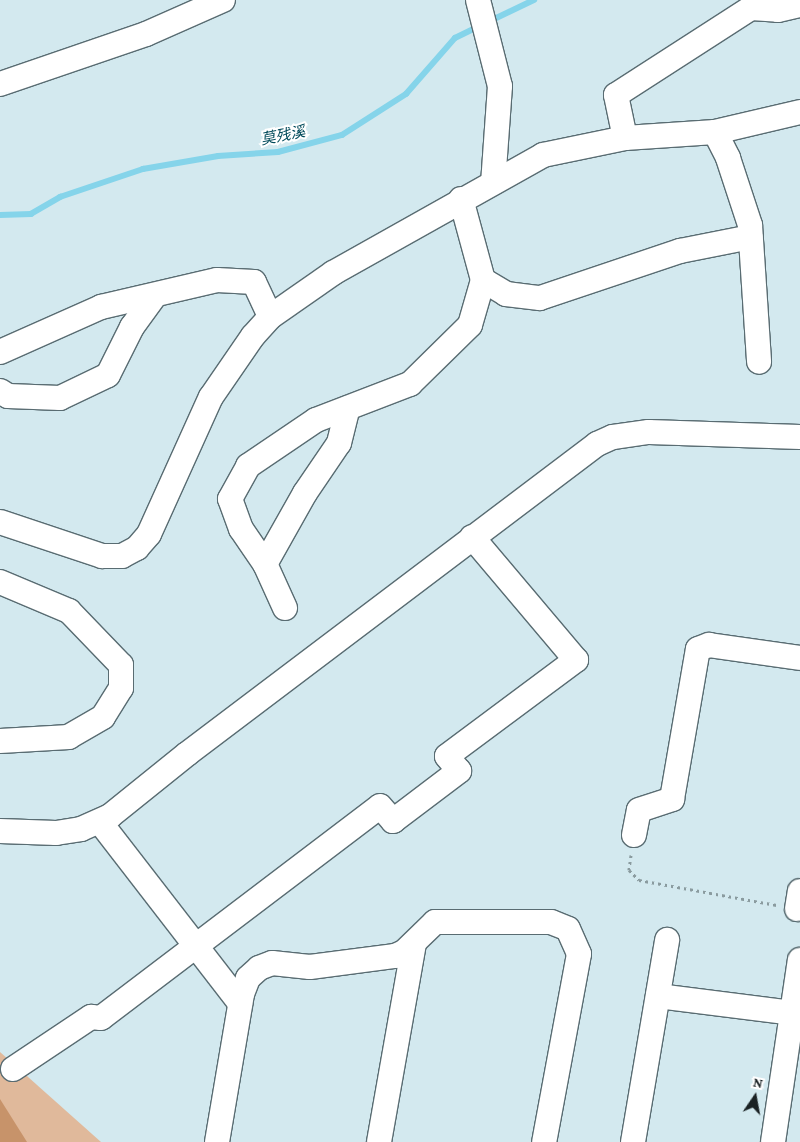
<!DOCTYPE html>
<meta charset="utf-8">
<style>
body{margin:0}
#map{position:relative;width:800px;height:1142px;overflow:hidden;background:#d3e9ef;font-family:"Crimson Pro","Noto Sans SC",serif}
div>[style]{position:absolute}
.green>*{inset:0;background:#e0b99b}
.forest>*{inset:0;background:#c7936a}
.stream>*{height:5.5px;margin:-2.75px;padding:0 2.75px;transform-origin:2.75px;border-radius:2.75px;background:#85d4ea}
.path>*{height:3px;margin-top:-1.5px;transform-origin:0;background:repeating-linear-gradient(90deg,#8a9b9f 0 2.5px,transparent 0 6.5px)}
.roads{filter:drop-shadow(1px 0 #596c72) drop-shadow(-1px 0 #596c72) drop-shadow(0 1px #596c72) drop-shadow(0 -1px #596c72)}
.minor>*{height:24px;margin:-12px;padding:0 12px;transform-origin:12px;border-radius:12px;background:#fff}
span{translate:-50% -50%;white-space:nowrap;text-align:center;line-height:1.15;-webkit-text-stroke:4px #fff;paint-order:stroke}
.water-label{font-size:15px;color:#004a5a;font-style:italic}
.north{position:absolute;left:730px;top:1072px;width:50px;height:50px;-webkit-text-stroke:4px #fff;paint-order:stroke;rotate:12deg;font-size:14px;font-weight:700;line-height:20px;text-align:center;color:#1a2224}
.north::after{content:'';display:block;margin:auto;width:18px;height:22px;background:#1a2224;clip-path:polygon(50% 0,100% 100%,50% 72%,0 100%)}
</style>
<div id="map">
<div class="green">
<i style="clip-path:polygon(0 1052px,101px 1142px,0 1142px)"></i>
</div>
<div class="forest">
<i style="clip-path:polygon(0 1099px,27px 1142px,0 1142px)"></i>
</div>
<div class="stream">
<i style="left:488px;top:22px;width:51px;rotate:-25.6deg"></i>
<i style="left:0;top:215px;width:31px;rotate:-2deg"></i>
<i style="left:31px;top:214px;width:34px;rotate:-30deg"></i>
<i style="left:60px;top:197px;width:88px;rotate:-18.6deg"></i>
<i style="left:143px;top:169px;width:76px;rotate:-9.8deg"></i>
<i style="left:218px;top:156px;width:60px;rotate:-3.8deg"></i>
<i style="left:278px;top:152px;width:66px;rotate:-14.9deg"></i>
<i style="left:342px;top:135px;width:76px;rotate:-32.6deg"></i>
<i style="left:406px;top:94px;width:74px;rotate:-48.8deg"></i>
<i style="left:455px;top:38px;width:28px;rotate:-26deg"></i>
</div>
<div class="path">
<i style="left:631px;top:855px;width:15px;rotate:98deg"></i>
<i style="left:629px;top:870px;width:14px;rotate:45deg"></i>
<i style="left:639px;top:880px;width:140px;rotate:10.3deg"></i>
</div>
<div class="roads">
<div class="minor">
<i style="left:478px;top:0;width:89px;rotate:75.7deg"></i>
<i style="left:500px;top:86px;width:97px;rotate:94.1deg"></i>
<i style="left:751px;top:8px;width:27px;rotate:4deg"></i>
<i style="left:778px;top:10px;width:23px;rotate:-13deg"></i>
<i style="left:0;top:84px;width:154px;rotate:-18.9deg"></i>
<i style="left:146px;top:34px;width:84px;rotate:-23.8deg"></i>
<i style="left:715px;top:132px;width:29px;rotate:63deg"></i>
<i style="left:728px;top:158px;width:71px;rotate:71.8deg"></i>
<i style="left:750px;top:225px;width:137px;rotate:86.2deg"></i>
<i style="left:625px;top:138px;width:44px;rotate:-101.8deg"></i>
<i style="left:616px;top:95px;width:161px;rotate:-32.8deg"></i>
<i style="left:751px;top:8px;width:11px;rotate:-45deg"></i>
<i style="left:461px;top:199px;width:84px;rotate:74.8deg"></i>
<i style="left:483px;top:280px;width:27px;rotate:31deg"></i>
<i style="left:506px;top:294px;width:34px;rotate:7deg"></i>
<i style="left:540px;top:298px;width:148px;rotate:-18.6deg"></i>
<i style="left:680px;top:251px;width:72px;rotate:-11.2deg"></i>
<i style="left:0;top:352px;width:111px;rotate:-24deg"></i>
<i style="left:101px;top:307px;width:119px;rotate:-13.1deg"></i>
<i style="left:217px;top:280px;width:37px;rotate:3deg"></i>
<i style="left:254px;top:282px;width:38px;rotate:65deg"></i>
<i style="left:0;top:391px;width:9px;rotate:32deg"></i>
<i style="left:8px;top:396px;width:52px;rotate:2.2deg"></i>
<i style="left:60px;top:398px;width:53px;rotate:-25.6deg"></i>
<i style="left:108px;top:375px;width:54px;rotate:-63.4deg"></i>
<i style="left:132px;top:327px;width:39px;rotate:-54deg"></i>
<i style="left:0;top:522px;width:108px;rotate:18.4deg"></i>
<i style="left:102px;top:556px;width:20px"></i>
<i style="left:122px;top:556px;width:17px;rotate:-28deg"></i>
<i style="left:137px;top:548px;width:18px;rotate:-49deg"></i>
<i style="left:149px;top:534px;width:150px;rotate:-65.7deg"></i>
<i style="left:211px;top:397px;width:74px;rotate:-55.5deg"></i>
<i style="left:253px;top:336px;width:25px;rotate:-48deg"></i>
<i style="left:270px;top:317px;width:77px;rotate:-34.9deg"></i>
<i style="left:333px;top:273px;width:241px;rotate:-29.3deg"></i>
<i style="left:543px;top:155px;width:84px;rotate:-11.7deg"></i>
<i style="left:625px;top:138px;width:90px;rotate:-3.8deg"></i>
<i style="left:715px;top:132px;width:87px;rotate:-13.2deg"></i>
<i style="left:265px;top:564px;width:81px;rotate:-60.6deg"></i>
<i style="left:305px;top:493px;width:60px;rotate:-55.8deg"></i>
<i style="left:339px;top:443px;width:36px;rotate:-76deg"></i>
<i style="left:0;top:582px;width:75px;rotate:22.8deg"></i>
<i style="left:69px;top:611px;width:75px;rotate:46.1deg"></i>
<i style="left:121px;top:665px;width:23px;rotate:90deg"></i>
<i style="left:121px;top:688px;width:34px;rotate:122deg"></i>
<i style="left:103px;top:717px;width:39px;rotate:150deg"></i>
<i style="left:69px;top:737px;width:69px;rotate:176.7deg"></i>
<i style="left:285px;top:608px;width:48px;rotate:-114.4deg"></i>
<i style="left:265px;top:564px;width:42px;rotate:-124.4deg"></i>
<i style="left:241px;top:529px;width:32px;rotate:-110deg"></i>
<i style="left:230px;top:499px;width:38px;rotate:-61deg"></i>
<i style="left:248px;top:466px;width:82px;rotate:-34.1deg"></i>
<i style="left:316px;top:420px;width:101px;rotate:-21deg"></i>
<i style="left:410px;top:384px;width:84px;rotate:-44.5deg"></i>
<i style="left:470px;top:325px;width:47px;rotate:-73.9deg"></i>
<i style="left:100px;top:822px;width:229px;rotate:52.3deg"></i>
<i style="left:0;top:831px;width:56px;rotate:2deg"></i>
<i style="left:56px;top:833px;width:25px;rotate:-9deg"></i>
<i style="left:81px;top:829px;width:32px;rotate:-24deg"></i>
<i style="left:110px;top:816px;width:99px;rotate:-38.8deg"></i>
<i style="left:187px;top:754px;width:514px;rotate:-37.09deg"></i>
<i style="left:597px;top:444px;width:17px;rotate:-24deg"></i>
<i style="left:613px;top:437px;width:36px;rotate:-8deg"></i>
<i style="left:649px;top:432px;width:151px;rotate:1.9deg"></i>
<i style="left:634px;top:835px;width:25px;rotate:-79deg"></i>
<i style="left:639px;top:810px;width:35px;rotate:-18deg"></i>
<i style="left:672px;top:799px;width:152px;rotate:-80.2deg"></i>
<i style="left:698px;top:649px;width:12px;rotate:-20deg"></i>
<i style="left:709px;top:645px;width:92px;rotate:8.1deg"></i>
<i style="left:797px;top:909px;width:18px;rotate:-81deg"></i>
<i style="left:658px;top:996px;width:135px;rotate:7.2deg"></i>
<i style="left:13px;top:1069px;width:94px;rotate:-33.7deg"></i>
<i style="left:91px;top:1017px;width:10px;rotate:6deg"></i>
<i style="left:101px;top:1018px;width:350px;rotate:-37.2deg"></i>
<i style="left:380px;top:806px;width:20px;rotate:49deg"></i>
<i style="left:393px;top:821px;width:83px;rotate:-37.1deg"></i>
<i style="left:459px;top:771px;width:19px;rotate:-129deg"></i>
<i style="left:447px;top:756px;width:161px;rotate:-36.7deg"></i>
<i style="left:576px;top:660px;width:161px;rotate:-130.2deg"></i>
<i style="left:217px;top:1142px;width:150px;rotate:-80.4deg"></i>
<i style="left:242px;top:994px;width:17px;rotate:-69deg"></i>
<i style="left:248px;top:978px;width:15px;rotate:-42deg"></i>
<i style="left:259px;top:968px;width:14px;rotate:-21deg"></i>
<i style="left:272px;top:963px;width:38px;rotate:6deg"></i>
<i style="left:310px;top:967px;width:86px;rotate:-7.4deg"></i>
<i style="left:395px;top:956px;width:10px;rotate:-24deg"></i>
<i style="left:404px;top:952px;width:43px;rotate:-44.1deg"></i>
<i style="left:435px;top:922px;width:116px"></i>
<i style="left:551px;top:922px;width:18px;rotate:22deg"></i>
<i style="left:568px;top:929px;width:27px;rotate:66deg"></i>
<i style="left:579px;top:954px;width:191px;rotate:100.5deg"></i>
<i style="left:379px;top:1142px;width:201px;rotate:-80deg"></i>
<i style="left:633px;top:1142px;width:205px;rotate:-80.4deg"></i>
<i style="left:773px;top:1142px;width:184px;rotate:-81.6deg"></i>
</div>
</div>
<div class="water-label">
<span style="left:283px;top:136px;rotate:-11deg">莫残溪</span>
</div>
<div class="north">N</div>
</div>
